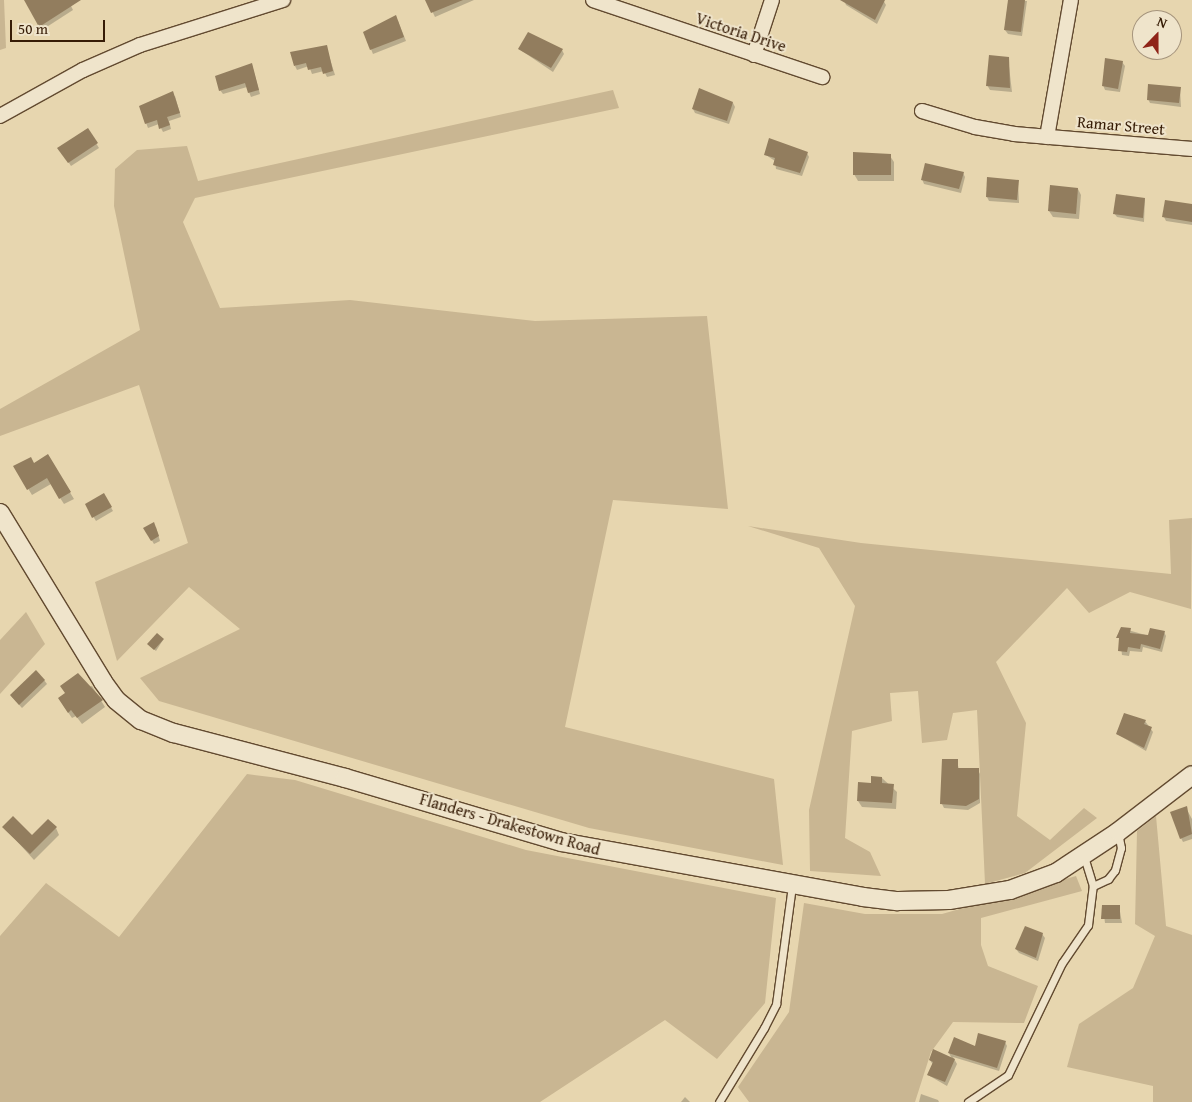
<!DOCTYPE html>
<style>
body{margin:0}
#map{position:relative;width:1192px;height:1102px;overflow:hidden;background:#e7d6af;font-family:"Gentium Book Plus",serif}
div>[style]{position:absolute}
.green>*{inset:0;background:#c9b692}
.shadow>*{inset:0;background:#0003}
.building>*{inset:0;background:#927d5e}
.roads{filter:drop-shadow(1px 0 #624a30) drop-shadow(-1px 0 #624a30) drop-shadow(0 1px #624a30) drop-shadow(0 -1px #624a30)}
.service>*{height:7px;margin:-3.5px;padding:0 3.5px;transform-origin:3.5px;border-radius:3.5px;background:#efe4cb}
.minor>*{height:14px;margin:-7px;padding:0 7px;transform-origin:7px;border-radius:7px;background:#efe4cb}
.tertiary>*{height:18px;margin:-9px;padding:0 9px;transform-origin:9px;border-radius:9px;background:#efe4cb}
span{translate:-50% -50%;white-space:nowrap;text-align:center;line-height:1.15;-webkit-text-stroke:4px #efe4cb;paint-order:stroke}
.street-label{font-size:16px;color:#361c06}
.north{position:absolute;left:1132px;top:10px;width:50px;height:50px;box-sizing:border-box;background:#efe4cb;border:1px solid #a5947c;border-radius:50%;rotate:22deg;font-size:14px;font-weight:700;line-height:20px;text-align:center;color:#361c06}
.north::after{content:'';display:block;margin:auto;width:18px;height:22px;background:#8f2418;clip-path:polygon(50% 0,100% 100%,50% 72%,0 100%)}
.scale{position:absolute;left:10px;top:20px;width:95px;height:22px;box-sizing:border-box;border:2px solid #361c06;border-top:0;padding-left:6px;font-size:15px;line-height:18px;white-space:nowrap;color:#361c06;-webkit-text-stroke:4px #efe4cb;paint-order:stroke}
</style>
<div id="map">
<div class="green">
<i style="clip-path:polygon(0 0,4px 0,6px 48px,0 50px)"></i>
<i style="clip-path:polygon(613px 90px,619px 108px,195px 198px,183px 222px,220px 308px,350px 300px,535px 321px,707px 316px,728px 509px,613px 500px,565px 727px,774px 779px,783px 865px,589px 828px,159px 701px,140px 678px,240px 629px,189px 587px,117px 661px,95px 582px,188px 543px,139px 385px,0 436px,0 409px,140px 330px,114px 206px,115px 169px,137px 150px,187px 146px,198px 181px)"></i>
<i style="clip-path:polygon(1192px 518px,1191px 609px,1130px 592px,1089px 613px,1067px 588px,996px 662px,1026px 723px,1017px 816px,1050px 840px,1084px 808px,1097px 818px,1025px 873px,985px 884px,977px 710px,953px 713px,947px 740px,922px 743px,918px 691px,890px 693px,892px 721px,852px 731px,845px 838px,870px 852px,881px 876px,810px 871px,809px 810px,855px 606px,819px 548px,748px 526px,861px 543px,1171px 574px,1169px 520px)"></i>
<i style="clip-path:polygon(26px 612px,45px 644px,0 694px,0 640px)"></i>
<i style="clip-path:polygon(247px 774px,295px 780px,526px 850px,776px 898px,765px 1003px,717px 1059px,665px 1020px,540px 1102px,0 1102px,0 936px,46px 883px,119px 937px)"></i>
<i style="clip-path:polygon(1156px 816px,1166px 926px,1192px 935px,1192px 1102px,1153px 1102px,1153px 1086px,1067px 1067px,1079px 1024px,1133px 988px,1155px 936px,1135px 924px,1137px 831px)"></i>
<i style="clip-path:polygon(1076px 876px,1082px 891px,981px 918px,981px 945px,988px 966px,1038px 986px,1024px 1023px,953px 1022px,931px 1052px,915px 1102px,749px 1102px,738px 1087px,789px 1012px,804px 903px,865px 914px,942px 914px)"></i>
</div>
<div class="shadow">
<i style="clip-path:polygon(29px 0,68px 0,73px 10px,42px 30px,26px 2px)"></i>
<i style="clip-path:polygon(427px 0,474px 0,435px 17px)"></i>
<i style="clip-path:polygon(844px 0,883px 0,886px 5px,877px 24px,846px 5px)"></i>
<i style="clip-path:polygon(1009px 0,1027px 1px,1022px 36px,1008px 34px,1005px 30px)"></i>
<i style="clip-path:polygon(398px 21px,406px 41px,373px 54px,364px 32px)"></i>
<i style="clip-path:polygon(326px 46px,335px 75px,327px 77px,324px 71px,312px 74px,309px 66px,297px 70px,295px 66px)"></i>
<i style="clip-path:polygon(519px 49px,562px 50px,564px 54px,553px 72px)"></i>
<i style="clip-path:polygon(1008px 58px,1012px 92px,990px 90px,987px 85px)"></i>
<i style="clip-path:polygon(1122px 62px,1125px 66px,1120px 92px,1105px 90px,1103px 85px)"></i>
<i style="clip-path:polygon(252px 65px,260px 94px,251px 97px,247px 87px,223px 94px,220px 90px)"></i>
<i style="clip-path:polygon(1180px 89px,1181px 107px,1150px 103px,1148px 99px)"></i>
<i style="clip-path:polygon(175px 96px,181px 117px,169px 121px,171px 129px,163px 132px,159px 124px,148px 128px,140px 107px)"></i>
<i style="clip-path:polygon(733px 103px,735px 107px,729px 124px,695px 113px,693px 109px)"></i>
<i style="clip-path:polygon(87px 129px,99px 148px,71px 166px,59px 148px)"></i>
<i style="clip-path:polygon(807px 153px,809px 157px,802px 176px,776px 169px,775px 161px,766px 155px)"></i>
<i style="clip-path:polygon(890px 156px,894px 162px,894px 181px,858px 181px,854px 174px)"></i>
<i style="clip-path:polygon(963px 173px,965px 177px,961px 193px,924px 184px,922px 179px)"></i>
<i style="clip-path:polygon(1018px 181px,1019px 203px,989px 201px,987px 197px)"></i>
<i style="clip-path:polygon(1078px 189px,1081px 195px,1079px 219px,1053px 217px,1049px 211px)"></i>
<i style="clip-path:polygon(1145px 199px,1144px 222px,1117px 217px,1114px 213px)"></i>
<i style="clip-path:polygon(1192px 205px,1192px 225px,1166px 221px,1164px 217px)"></i>
<i style="clip-path:polygon(48px 456px,74px 499px,64px 504px,51px 484px,32px 495px,15px 467px,34px 464px)"></i>
<i style="clip-path:polygon(104px 495px,113px 511px,96px 521px,86px 505px)"></i>
<i style="clip-path:polygon(156px 527px,160px 541px,154px 544px,145px 529px)"></i>
<i style="clip-path:polygon(1121px 628px,1149px 636px,1164px 632px,1166px 636px,1162px 652px,1143px 647px,1142px 652px,1130px 651px,1129px 656px,1122px 655px,1119px 631px)"></i>
<i style="clip-path:polygon(163px 640px,156px 651px,150px 646px)"></i>
<i style="clip-path:polygon(44px 680px,47px 684px,22px 708px,11px 696px)"></i>
<i style="clip-path:polygon(92px 686px,105px 707px,82px 724px,76px 716px,72px 718px,63px 705px,66px 694px)"></i>
<i style="clip-path:polygon(1145px 721px,1153px 732px,1146px 751px,1117px 734px)"></i>
<i style="clip-path:polygon(957px 761px,959px 770px,978px 770px,980px 774px,980px 803px,968px 810px,944px 808px,942px 804px)"></i>
<i style="clip-path:polygon(882px 778px,897px 792px,896px 809px,862px 807px,858px 801px)"></i>
<i style="clip-path:polygon(1186px 808px,1192px 819px,1192px 839px,1183px 842px,1181px 838px)"></i>
<i style="clip-path:polygon(4px 827px,32px 837px,56px 828px,59px 835px,34px 860px)"></i>
<i style="clip-path:polygon(1103px 906px,1119px 906px,1122px 923px,1105px 923px)"></i>
<i style="clip-path:polygon(1042px 934px,1045px 938px,1038px 961px,1019px 953px,1016px 949px)"></i>
<i style="clip-path:polygon(1005px 1042px,1007px 1046px,999px 1071px,953px 1057px,957px 1064px,947px 1086px,928px 1075px,933px 1065px,930px 1060px,952px 1059px,949px 1053px)"></i>
<i style="clip-path:polygon(921px 1094px,938px 1100px,939px 1102px,919px 1102px)"></i>
<i style="clip-path:polygon(685px 1097px,690px 1102px,681px 1102px)"></i>
</div>
<div class="building">
<i style="clip-path:polygon(24px 0,81px 0,39px 27px)"></i>
<i style="clip-path:polygon(425px 0,463px 0,431px 13px)"></i>
<i style="clip-path:polygon(840px 0,885px 0,875px 20px)"></i>
<i style="clip-path:polygon(1008px 0,1025px 0,1021px 32px,1004px 30px)"></i>
<i style="clip-path:polygon(396px 15px,404px 37px,370px 50px,363px 32px)"></i>
<i style="clip-path:polygon(528px 32px,563px 49px,551px 68px,518px 49px)"></i>
<i style="clip-path:polygon(327px 45px,333px 71px,323px 74px,321px 67px,308px 70px,306px 63px,294px 66px,290px 52px)"></i>
<i style="clip-path:polygon(989px 55px,1009px 57px,1010px 88px,986px 86px)"></i>
<i style="clip-path:polygon(1105px 58px,1123px 61px,1118px 89px,1102px 86px)"></i>
<i style="clip-path:polygon(252px 63px,259px 90px,248px 93px,245px 83px,219px 91px,215px 76px)"></i>
<i style="clip-path:polygon(1148px 84px,1181px 87px,1179px 103px,1147px 100px)"></i>
<i style="clip-path:polygon(699px 88px,733px 102px,727px 121px,692px 109px)"></i>
<i style="clip-path:polygon(173px 91px,180px 113px,167px 117px,170px 125px,159px 129px,157px 120px,145px 124px,139px 106px)"></i>
<i style="clip-path:polygon(88px 128px,98px 143px,68px 163px,57px 148px)"></i>
<i style="clip-path:polygon(769px 138px,808px 152px,800px 173px,773px 165px,775px 158px,764px 155px)"></i>
<i style="clip-path:polygon(853px 152px,891px 154px,891px 175px,853px 175px)"></i>
<i style="clip-path:polygon(925px 163px,964px 172px,959px 189px,921px 180px)"></i>
<i style="clip-path:polygon(987px 177px,1019px 180px,1017px 200px,986px 197px)"></i>
<i style="clip-path:polygon(1050px 185px,1078px 188px,1076px 214px,1048px 211px)"></i>
<i style="clip-path:polygon(1116px 194px,1145px 198px,1143px 218px,1113px 214px)"></i>
<i style="clip-path:polygon(1165px 200px,1192px 204px,1192px 222px,1162px 217px)"></i>
<i style="clip-path:polygon(48px 454px,71px 492px,59px 499px,47px 478px,27px 490px,13px 466px,31px 457px,34px 463px)"></i>
<i style="clip-path:polygon(104px 493px,112px 507px,92px 518px,85px 504px)"></i>
<i style="clip-path:polygon(154px 522px,159px 536px,151px 541px,143px 528px)"></i>
<i style="clip-path:polygon(1121px 627px,1131px 628px,1130px 633px,1148px 635px,1150px 628px,1165px 631px,1160px 649px,1141px 644px,1140px 649px,1128px 647px,1127px 652px,1118px 651px,1119px 638px,1116px 638px)"></i>
<i style="clip-path:polygon(157px 633px,164px 639px,154px 650px,147px 644px)"></i>
<i style="clip-path:polygon(36px 670px,45px 680px,19px 705px,10px 695px)"></i>
<i style="clip-path:polygon(78px 673px,103px 700px,77px 718px,71px 710px,68px 713px,58px 698px,65px 693px,60px 686px)"></i>
<i style="clip-path:polygon(1124px 713px,1146px 720px,1144px 724px,1152px 727px,1144px 748px,1116px 734px)"></i>
<i style="clip-path:polygon(942px 759px,958px 759px,958px 768px,979px 768px,979px 799px,966px 806px,940px 804px)"></i>
<i style="clip-path:polygon(871px 776px,882px 777px,882px 783px,894px 784px,892px 803px,857px 801px,858px 782px,871px 783px)"></i>
<i style="clip-path:polygon(1187px 806px,1192px 834px,1180px 839px,1170px 812px)"></i>
<i style="clip-path:polygon(13px 816px,32px 835px,48px 819px,57px 827px,30px 854px,2px 827px)"></i>
<i style="clip-path:polygon(1102px 905px,1120px 905px,1120px 919px,1101px 919px)"></i>
<i style="clip-path:polygon(1025px 926px,1043px 933px,1036px 958px,1015px 949px)"></i>
<i style="clip-path:polygon(978px 1033px,1006px 1041px,997px 1068px,948px 1053px,954px 1037px,975px 1046px)"></i>
<i style="clip-path:polygon(933px 1049px,955px 1059px,945px 1082px,927px 1075px,933px 1062px,929px 1060px)"></i>
</div>
<div class="roads">
<div class="service">
<i style="left:1093px;top:886px;width:17px;rotate:-25deg"></i>
<i style="left:1108px;top:879px;width:11px;rotate:-52deg"></i>
<i style="left:1115px;top:870px;width:23px;rotate:-75deg"></i>
<i style="left:1121px;top:848px;width:15px;rotate:-101deg"></i>
<i style="left:719px;top:1102px;width:87px;rotate:-58.7deg"></i>
<i style="left:764px;top:1028px;width:27px;rotate:-63deg"></i>
<i style="left:776px;top:1004px;width:120px;rotate:-82.3deg"></i>
<i style="left:968px;top:1102px;width:48px;rotate:-34deg"></i>
<i style="left:1008px;top:1075px;width:124px;rotate:-64.3deg"></i>
<i style="left:1062px;top:963px;width:46px;rotate:-55.6deg"></i>
<i style="left:1088px;top:925px;width:39px;rotate:-83deg"></i>
<i style="left:1093px;top:886px;width:31px;rotate:-107deg"></i>
</div>
<div class="minor">
<i style="left:593px;top:0;width:242px;rotate:18.6deg"></i>
<i style="left:754px;top:55px;width:58px;rotate:-71.9deg"></i>
<i style="left:922px;top:111px;width:55px;rotate:16.8deg"></i>
<i style="left:975px;top:127px;width:40px;rotate:10deg"></i>
<i style="left:1014px;top:134px;width:179px;rotate:4.8deg"></i>
<i style="left:0;top:116px;width:95px;rotate:-29deg"></i>
<i style="left:83px;top:70px;width:62px;rotate:-23.7deg"></i>
<i style="left:140px;top:45px;width:150px;rotate:-17.5deg"></i>
<i style="left:1047px;top:137px;width:139px;rotate:-80.1deg"></i>
</div>
<div class="tertiary">
<i style="left:0;top:513px;width:198px;rotate:58.6deg"></i>
<i style="left:103px;top:682px;width:22px;rotate:54deg"></i>
<i style="left:116px;top:700px;width:32px;rotate:39deg"></i>
<i style="left:141px;top:720px;width:35px;rotate:22deg"></i>
<i style="left:174px;top:733px;width:177px;rotate:14.7deg"></i>
<i style="left:345px;top:778px;width:225px;rotate:16.5deg"></i>
<i style="left:561px;top:842px;width:307px;rotate:10.3deg"></i>
<i style="left:863px;top:897px;width:35px;rotate:7deg"></i>
<i style="left:898px;top:901px;width:51px;rotate:-1.1deg"></i>
<i style="left:949px;top:900px;width:62px;rotate:-9.3deg"></i>
<i style="left:1010px;top:890px;width:49px;rotate:-20.3deg"></i>
<i style="left:1056px;top:873px;width:74px;rotate:-33.5deg"></i>
<i style="left:1118px;top:832px;width:93px;rotate:-37.6deg"></i>
</div>
</div>
<div class="street-label">
<span style="left:741px;top:32px;rotate:18deg">Victoria Drive</span>
<span style="left:1121px;top:125px;rotate:5deg">Ramar Street</span>
<span style="left:510px;top:824px;rotate:16deg">Flanders - Drakestown Road</span>
</div>
<div class="north">N</div>
<div class="scale">50 m</div>
</div>
